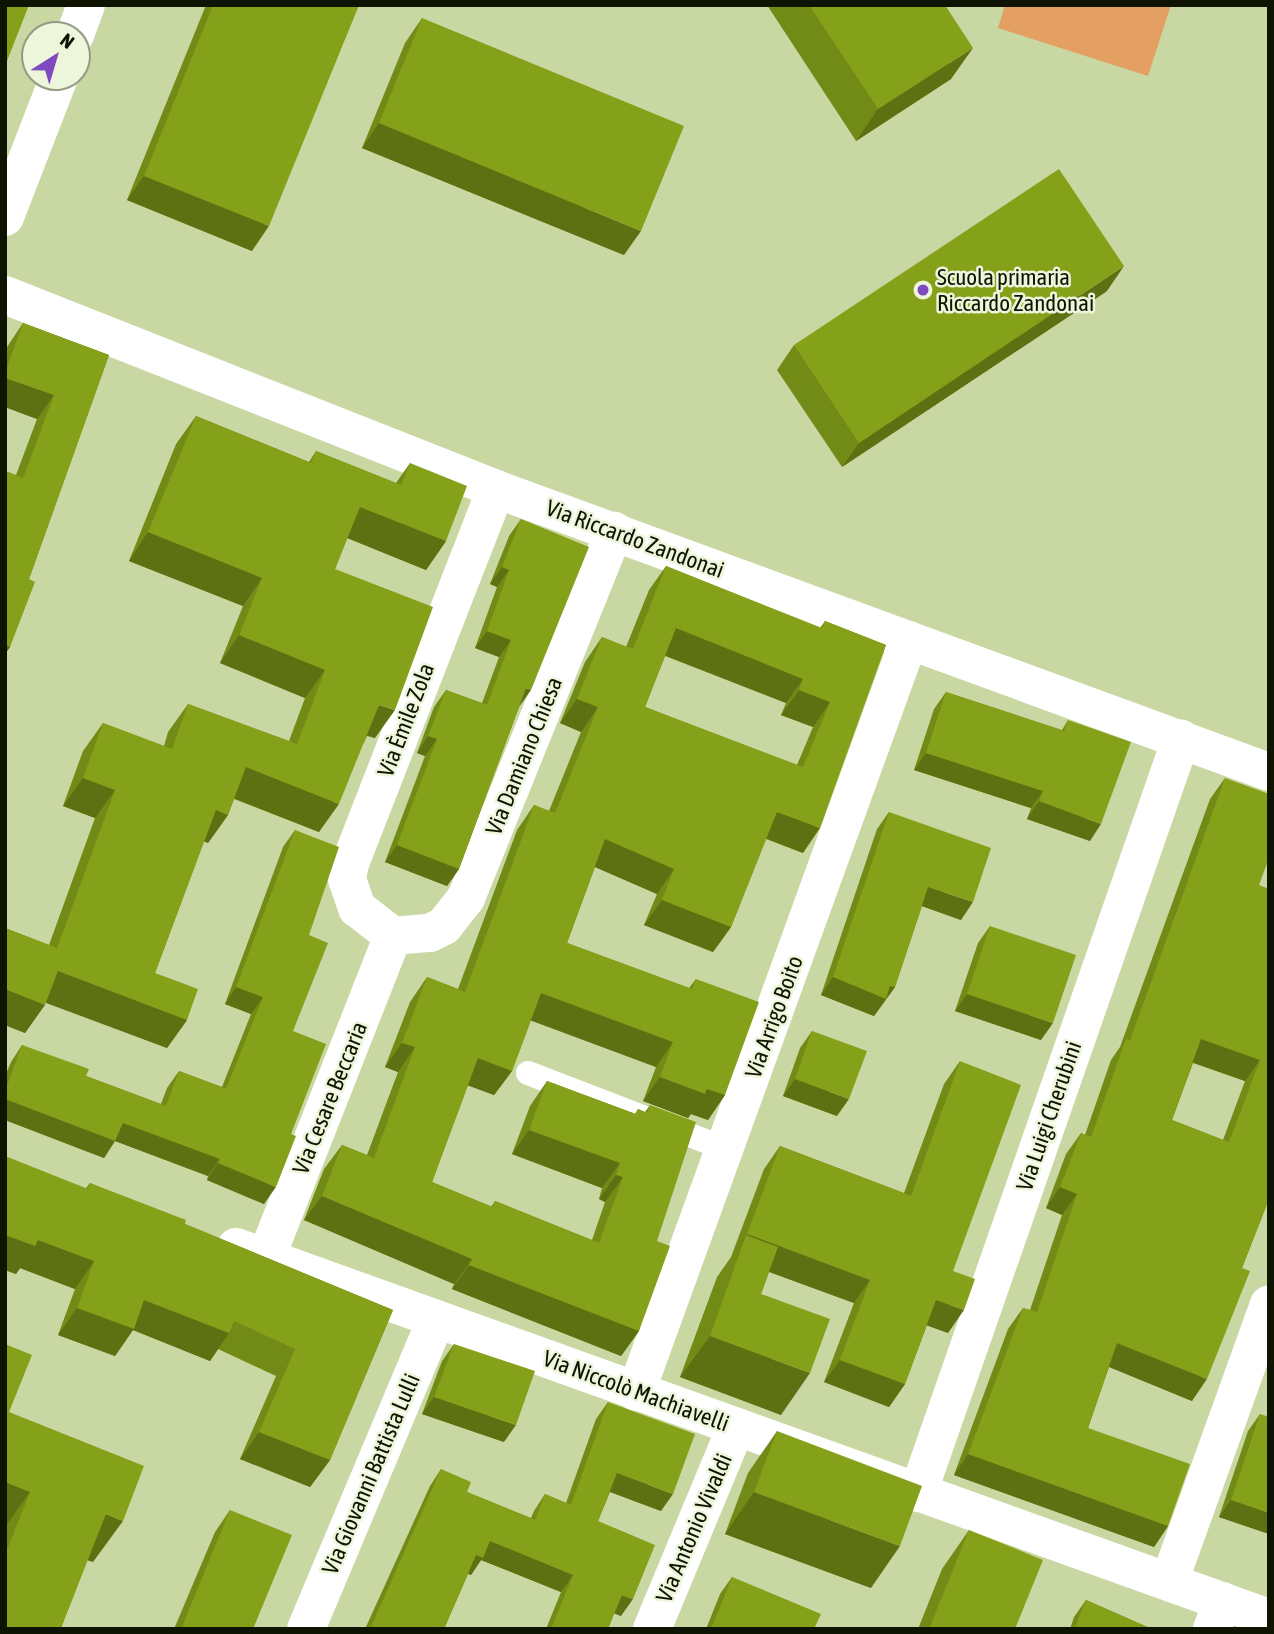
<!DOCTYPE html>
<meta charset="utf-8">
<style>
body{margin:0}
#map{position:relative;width:1274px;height:1634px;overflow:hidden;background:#c9d8a3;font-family:"Asap Condensed",sans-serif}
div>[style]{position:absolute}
.green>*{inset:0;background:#e49f63}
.service>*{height:24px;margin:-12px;padding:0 12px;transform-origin:12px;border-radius:12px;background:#fff}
.minor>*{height:38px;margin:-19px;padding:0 19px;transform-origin:19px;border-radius:19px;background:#fff}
.tertiary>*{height:38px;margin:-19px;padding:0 19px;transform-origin:19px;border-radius:19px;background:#fff}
.wall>*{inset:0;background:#728a16}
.shaded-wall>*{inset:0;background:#5d7012}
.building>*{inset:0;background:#85a019}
.dots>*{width:19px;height:19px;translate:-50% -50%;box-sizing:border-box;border:4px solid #edf5da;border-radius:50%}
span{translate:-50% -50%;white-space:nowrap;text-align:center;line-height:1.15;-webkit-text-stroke:5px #edf5da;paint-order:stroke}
.poi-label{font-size:23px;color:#0f1402}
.left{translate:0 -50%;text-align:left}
.street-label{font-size:23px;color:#0f1402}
.frame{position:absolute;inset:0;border:7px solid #0f1402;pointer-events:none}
.north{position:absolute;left:21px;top:21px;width:70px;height:70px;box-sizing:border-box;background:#edf5da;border:2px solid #949b84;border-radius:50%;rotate:37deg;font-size:19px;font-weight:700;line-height:28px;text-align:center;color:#0f1402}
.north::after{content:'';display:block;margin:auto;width:24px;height:32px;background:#7f49c0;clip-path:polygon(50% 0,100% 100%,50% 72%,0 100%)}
</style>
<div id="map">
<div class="green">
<i style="clip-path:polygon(1005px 5px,1171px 5px,1148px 76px,998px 28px)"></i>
</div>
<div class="service">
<i style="left:528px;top:1073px;width:212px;rotate:21deg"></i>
</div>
<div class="minor">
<i style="left:496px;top:489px;width:401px;rotate:111.3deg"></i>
<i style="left:350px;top:863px;width:16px;rotate:101deg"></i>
<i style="left:347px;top:879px;width:31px;rotate:71deg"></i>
<i style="left:357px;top:908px;width:46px;rotate:37.9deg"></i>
<i style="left:393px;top:936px;width:37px;rotate:-5deg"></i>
<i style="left:430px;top:933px;width:16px;rotate:-27deg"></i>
<i style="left:444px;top:926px;width:36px;rotate:-52deg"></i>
<i style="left:466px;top:898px;width:396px;rotate:-68deg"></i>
<i style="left:266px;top:1258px;width:346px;rotate:-68.5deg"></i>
<i style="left:636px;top:1392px;width:800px;rotate:-70.05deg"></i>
<i style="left:918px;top:1493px;width:799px;rotate:-70.77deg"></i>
<i style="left:1169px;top:1582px;width:295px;rotate:-70.2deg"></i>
<i style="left:306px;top:1629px;width:336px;rotate:-67.2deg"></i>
<i style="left:652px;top:1629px;width:219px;rotate:-67.4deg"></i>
<i style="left:1212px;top:1629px;width:30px;rotate:-69deg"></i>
</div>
<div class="tertiary">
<i style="left:75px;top:35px;width:32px;rotate:-70deg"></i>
<i style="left:5px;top:217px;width:150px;rotate:-68.9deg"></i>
<i style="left:5px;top:295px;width:528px;rotate:21.56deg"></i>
<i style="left:496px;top:489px;width:823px;rotate:20.11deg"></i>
<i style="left:236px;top:1247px;width:1098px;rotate:19.76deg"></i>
</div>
<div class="wall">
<i style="clip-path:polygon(206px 5px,359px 5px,252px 251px,127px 200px)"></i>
<i style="clip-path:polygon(767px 5px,945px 5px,951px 79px,856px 141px)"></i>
<i style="clip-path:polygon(422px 18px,624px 255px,362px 148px,405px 43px)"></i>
<i style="clip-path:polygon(1107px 291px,842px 467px,777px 370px,794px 345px)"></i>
<i style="clip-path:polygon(23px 323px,109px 355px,29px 579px,10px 647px,5px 654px,5px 471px,16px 475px,37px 419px,5px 407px,5px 352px,7px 347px)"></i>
<i style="clip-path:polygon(196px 416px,309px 462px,316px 451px,396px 483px,410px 463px,446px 541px,426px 570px,347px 538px,335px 569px,375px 738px,367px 736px,319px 832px,234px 799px,228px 815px,208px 843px,204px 841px,155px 973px,187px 1020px,167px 1048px,46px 1002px,25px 1033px,5px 1025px,5px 928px,49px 945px,95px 818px,63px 806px,83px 751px,103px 723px,164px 746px,168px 732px,188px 704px,289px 741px,305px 698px,220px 663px,243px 606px,129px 561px,176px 444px)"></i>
<i style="clip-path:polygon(521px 519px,519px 707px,459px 869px,447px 886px,385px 862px,425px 756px,417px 753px,434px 707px,446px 690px,482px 703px,499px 657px,475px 648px,497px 587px,490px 584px,509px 536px)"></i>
<i style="clip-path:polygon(evenodd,666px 566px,820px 628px,825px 621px,886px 645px,803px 853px,766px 839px,731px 927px,713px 952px,644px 925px,657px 894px,595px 867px,567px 943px,689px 988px,696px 979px,725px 1095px,708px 1120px,691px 1114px,688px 1118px,643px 1101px,656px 1067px,531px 1020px,512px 1071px,494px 1095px,468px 1085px,432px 1182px,491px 1207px,495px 1201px,592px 1240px,605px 1202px,599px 1199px,602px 1188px,512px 1154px,530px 1106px,547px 1081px,635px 1114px,638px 1109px,645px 1112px,650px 1105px,657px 1241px,639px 1331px,621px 1356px,452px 1289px,454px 1284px,304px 1220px,324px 1169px,342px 1145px,367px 1155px,398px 1072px,385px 1067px,410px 1002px,427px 977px,458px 989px,517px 830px,534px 805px,549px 811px,581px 732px,560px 723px,585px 662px,602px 637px,626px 647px,649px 590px,666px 566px,665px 656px,786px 703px,781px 715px,813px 727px,797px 765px,645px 707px,665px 656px)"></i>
<i style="clip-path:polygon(946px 692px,1062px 730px,1068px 720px,1090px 841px,1027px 819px,1031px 808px,914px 770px,934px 709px)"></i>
<i style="clip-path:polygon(evenodd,1225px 778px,1259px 885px,1269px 1199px,1242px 1268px,1192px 1401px,1109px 1367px,1088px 1428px,1168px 1526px,1154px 1547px,954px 1475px,1008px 1329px,1023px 1308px,1030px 1310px,1062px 1215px,1046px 1208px,1066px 1154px,1081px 1133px,1085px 1135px,1111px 1060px,1120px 1047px,1210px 799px,1225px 778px,1193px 1063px,1245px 1081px,1223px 1140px,1172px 1120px,1193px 1063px)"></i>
<i style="clip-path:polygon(889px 812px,961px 920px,922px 906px,895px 987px,874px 1016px,821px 995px,877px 829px)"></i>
<i style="clip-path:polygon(295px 830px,309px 935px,264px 1204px,207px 1180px,208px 1176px,115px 1141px,104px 1158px,5px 1120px,5px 1076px,11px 1062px,22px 1045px,86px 1076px,161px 1104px,167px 1088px,179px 1071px,222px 1087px,251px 1014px,225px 1004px,283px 847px)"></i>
<i style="clip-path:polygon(990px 926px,1041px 1040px,955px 1011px,978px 943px)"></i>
<i style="clip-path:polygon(812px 1031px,837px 1116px,783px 1096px,800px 1048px)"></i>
<i style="clip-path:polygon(960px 1061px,953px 1271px,948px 1333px,927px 1325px,905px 1384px,889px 1407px,824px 1382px,854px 1303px,769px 1272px,761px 1294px,781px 1415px,680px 1377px,717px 1277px,731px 1257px,764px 1169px,780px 1146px,904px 1193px,944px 1084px)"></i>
<i style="clip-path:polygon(90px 1183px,185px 1224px,393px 1310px,330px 1460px,310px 1487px,240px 1459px,276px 1376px,218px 1349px,210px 1361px,133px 1330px,115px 1356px,58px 1335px,75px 1289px,20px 1268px,16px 1274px,5px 1270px,86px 1188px)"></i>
<i style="clip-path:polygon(5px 1344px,9px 1412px,93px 1562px,87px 1560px,61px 1628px,5px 1629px)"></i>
<i style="clip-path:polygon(454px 1344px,504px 1442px,422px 1414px,442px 1361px)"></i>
<i style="clip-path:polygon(608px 1402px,661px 1511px,610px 1492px,598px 1521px,621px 1616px,614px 1613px,608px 1629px,546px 1629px,561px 1592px,481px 1560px,471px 1575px,468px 1574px,444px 1629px,365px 1629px,430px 1486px,441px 1469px,467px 1492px,531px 1518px,534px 1511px,545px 1494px,566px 1503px,596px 1419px)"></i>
<i style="clip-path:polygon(1260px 1414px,1269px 1534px,1219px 1517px,1248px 1431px)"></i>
<i style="clip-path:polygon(777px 1431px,871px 1588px,725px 1534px,748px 1473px)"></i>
<i style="clip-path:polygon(230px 1510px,253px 1629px,174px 1629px,215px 1532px)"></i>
<i style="clip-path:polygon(969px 1530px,1015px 1629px,918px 1629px,942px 1569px)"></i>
<i style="clip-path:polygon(732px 1577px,814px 1629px,706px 1629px,720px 1594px)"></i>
<i style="clip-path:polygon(1086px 1600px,1152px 1629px,1070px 1629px,1074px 1617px)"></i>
</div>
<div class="shaded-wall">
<i style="clip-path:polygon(973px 48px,951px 79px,856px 141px,878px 109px)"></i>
<i style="clip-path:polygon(379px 123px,641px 231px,624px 255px,362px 148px)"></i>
<i style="clip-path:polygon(144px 176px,269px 226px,252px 251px,127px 200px)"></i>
<i style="clip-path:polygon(1124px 266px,1107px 291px,842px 467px,859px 443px)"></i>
<i style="clip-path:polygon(5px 378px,54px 395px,37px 419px,5px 407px)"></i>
<i style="clip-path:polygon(360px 507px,446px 541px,426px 570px,340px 535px)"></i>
<i style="clip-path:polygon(148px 532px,262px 578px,243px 606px,129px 561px)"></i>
<i style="clip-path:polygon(502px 567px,509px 570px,497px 587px,490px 584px)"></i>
<i style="clip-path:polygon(676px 628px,803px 679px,786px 703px,659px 653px)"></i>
<i style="clip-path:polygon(487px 631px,511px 640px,499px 657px,475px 648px)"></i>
<i style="clip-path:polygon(239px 635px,325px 670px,305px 698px,220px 663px)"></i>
<i style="clip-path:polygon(5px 645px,10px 647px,5px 654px)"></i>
<i style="clip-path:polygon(526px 688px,531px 690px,519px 707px,514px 705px)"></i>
<i style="clip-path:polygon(799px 690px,830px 702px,813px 727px,781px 715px)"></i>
<i style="clip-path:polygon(577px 699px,598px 707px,581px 732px,560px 723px)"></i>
<i style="clip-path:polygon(379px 705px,395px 710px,375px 738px,360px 733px)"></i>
<i style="clip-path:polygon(428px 736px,437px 739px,425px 756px,417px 753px)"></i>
<i style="clip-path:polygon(926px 753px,1043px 791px,1031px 808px,914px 770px)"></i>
<i style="clip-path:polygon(246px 767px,339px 804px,319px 832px,226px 795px)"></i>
<i style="clip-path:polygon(83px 778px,115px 790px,95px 818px,63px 806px)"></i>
<i style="clip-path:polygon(1039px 801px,1101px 824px,1090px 841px,1027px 819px)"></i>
<i style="clip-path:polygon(216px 810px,228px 815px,208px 843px,196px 838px)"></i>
<i style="clip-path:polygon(777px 812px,820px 828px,803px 853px,760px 836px)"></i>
<i style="clip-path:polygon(605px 839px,674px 869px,657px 894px,588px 864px)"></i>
<i style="clip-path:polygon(397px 845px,459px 869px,447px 886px,385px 862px)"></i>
<i style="clip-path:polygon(928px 887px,973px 902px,961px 920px,916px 904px)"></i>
<i style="clip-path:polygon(662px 900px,731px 927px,713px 952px,644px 925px)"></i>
<i style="clip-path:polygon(58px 971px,187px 1020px,167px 1048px,38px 1000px)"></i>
<i style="clip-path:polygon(833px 977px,890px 986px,895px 987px,874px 1016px,821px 995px)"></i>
<i style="clip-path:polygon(236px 987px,263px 997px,251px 1014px,225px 1004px)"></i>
<i style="clip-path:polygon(5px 989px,45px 1005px,25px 1033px,5px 1025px)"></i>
<i style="clip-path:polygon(541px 993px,673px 1042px,656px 1067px,524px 1018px)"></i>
<i style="clip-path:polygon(967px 994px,1053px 1023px,1041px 1040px,955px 1011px)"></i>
<i style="clip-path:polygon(1201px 1039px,1260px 1060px,1245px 1081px,1186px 1060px)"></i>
<i style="clip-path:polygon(402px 1043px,415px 1047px,398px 1072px,385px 1067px)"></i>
<i style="clip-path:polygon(478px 1058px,512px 1071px,494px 1095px,461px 1083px)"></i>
<i style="clip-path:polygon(660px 1077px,707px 1089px,725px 1095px,708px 1120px,691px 1114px,688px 1118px,643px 1101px)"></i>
<i style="clip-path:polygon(795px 1079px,849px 1099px,837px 1116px,783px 1096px)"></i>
<i style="clip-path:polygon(5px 1099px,123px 1123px,220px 1159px,208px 1176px,115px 1141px,104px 1158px,5px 1120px)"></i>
<i style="clip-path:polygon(529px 1130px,620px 1163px,602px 1188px,512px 1154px)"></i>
<i style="clip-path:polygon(218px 1163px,276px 1187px,264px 1204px,207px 1180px)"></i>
<i style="clip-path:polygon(616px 1175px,623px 1177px,605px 1202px,599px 1199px)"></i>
<i style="clip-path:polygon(1060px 1187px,1077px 1194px,1062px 1215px,1046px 1208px)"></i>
<i style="clip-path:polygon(322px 1196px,472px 1259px,454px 1284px,304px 1220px)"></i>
<i style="clip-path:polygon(747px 1234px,870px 1280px,854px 1303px,737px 1260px,746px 1235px,731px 1257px)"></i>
<i style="clip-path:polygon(5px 1235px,38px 1240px,94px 1261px,75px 1289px,20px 1268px,16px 1274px,5px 1270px)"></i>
<i style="clip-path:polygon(469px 1265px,639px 1331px,621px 1356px,452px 1289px)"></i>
<i style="clip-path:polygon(144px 1300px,229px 1333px,210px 1361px,133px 1330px,115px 1356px,58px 1335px,77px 1308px)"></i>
<i style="clip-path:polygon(936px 1300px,964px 1310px,948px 1333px,920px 1323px)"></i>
<i style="clip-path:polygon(710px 1336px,810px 1373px,781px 1415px,680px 1377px)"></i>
<i style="clip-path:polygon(1117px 1343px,1207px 1379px,1192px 1401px,1102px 1364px)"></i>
<i style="clip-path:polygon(840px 1360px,905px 1384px,889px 1407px,824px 1382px)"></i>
<i style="clip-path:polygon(434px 1397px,516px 1425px,504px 1442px,422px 1414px)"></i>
<i style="clip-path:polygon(259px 1432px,330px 1460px,310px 1487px,240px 1459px)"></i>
<i style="clip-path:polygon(968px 1454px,1168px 1526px,1154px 1547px,954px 1475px)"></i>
<i style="clip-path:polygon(617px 1473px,673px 1494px,661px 1511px,605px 1490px)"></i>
<i style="clip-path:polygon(5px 1482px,30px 1492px,5px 1527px)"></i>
<i style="clip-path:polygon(754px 1492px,900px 1546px,871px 1588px,725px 1534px)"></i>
<i style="clip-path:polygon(1231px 1500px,1269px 1513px,1269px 1534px,1219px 1517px)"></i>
<i style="clip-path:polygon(106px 1514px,123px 1521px,93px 1562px,77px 1556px)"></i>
<i style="clip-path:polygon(490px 1541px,573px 1575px,561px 1592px,481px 1560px,471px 1575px,464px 1572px,476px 1555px)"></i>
<i style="clip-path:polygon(622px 1595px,633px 1599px,621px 1616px,610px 1612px)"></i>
</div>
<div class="building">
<i style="clip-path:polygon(5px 5px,29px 5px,5px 66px)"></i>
<i style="clip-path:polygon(213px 5px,359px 5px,269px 226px,144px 176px)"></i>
<i style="clip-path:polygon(809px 5px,945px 5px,973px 48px,878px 109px)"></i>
<i style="clip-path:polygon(422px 18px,684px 126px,641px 231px,379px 123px)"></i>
<i style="clip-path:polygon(1059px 169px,1124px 266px,859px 443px,794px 345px)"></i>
<i style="clip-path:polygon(23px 323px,109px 355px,29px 579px,35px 582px,10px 647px,5px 645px,5px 471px,23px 478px,54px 395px,5px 378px,5px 373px)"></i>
<i style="clip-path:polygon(196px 416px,311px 463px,316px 451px,401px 485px,410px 463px,467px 486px,446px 541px,360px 507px,335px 569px,433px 607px,395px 710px,379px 705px,339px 804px,246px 767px,228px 815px,216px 810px,155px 973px,198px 989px,187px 1020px,58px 971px,45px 1005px,5px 989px,5px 928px,57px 948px,115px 790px,83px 778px,103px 723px,172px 749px,188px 704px,297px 744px,325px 670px,239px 635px,262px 578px,148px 532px)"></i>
<i style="clip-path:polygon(521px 519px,589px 547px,531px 690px,526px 688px,459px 869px,397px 845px,437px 739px,428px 736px,446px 690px,487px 705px,511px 640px,487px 631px,509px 570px,502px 567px)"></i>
<i style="clip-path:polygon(evenodd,666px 566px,822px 628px,825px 621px,886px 645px,820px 828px,777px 812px,731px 927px,662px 900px,674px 869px,605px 839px,567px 943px,692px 989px,696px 979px,759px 1002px,725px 1095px,707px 1089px,705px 1094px,660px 1077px,673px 1042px,541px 993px,512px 1071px,478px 1058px,432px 1182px,493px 1207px,495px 1201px,599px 1243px,623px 1177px,616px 1175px,620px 1163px,529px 1130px,547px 1081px,636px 1114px,638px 1109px,647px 1113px,650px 1105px,696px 1122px,657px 1241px,670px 1246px,639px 1331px,469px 1265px,472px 1259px,322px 1196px,342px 1145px,374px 1158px,415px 1047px,402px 1043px,427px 977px,465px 992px,534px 805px,555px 813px,598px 707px,577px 699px,602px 637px,633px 649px,666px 566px,676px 628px,803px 679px,799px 690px,830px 702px,803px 767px,645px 707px,676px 628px)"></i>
<i style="clip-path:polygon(946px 692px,1064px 731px,1068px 720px,1131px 742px,1101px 824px,1039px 801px,1043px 791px,926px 753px)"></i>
<i style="clip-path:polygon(evenodd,1225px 778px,1269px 794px,1269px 858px,1259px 885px,1269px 889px,1269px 1199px,1242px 1268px,1250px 1271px,1207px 1379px,1117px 1343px,1088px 1428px,1190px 1464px,1168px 1526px,968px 1454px,1023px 1308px,1037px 1312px,1077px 1194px,1060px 1187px,1081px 1133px,1091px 1137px,1126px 1039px,1130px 1040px,1225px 778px,1201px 1039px,1260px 1060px,1229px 1142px,1172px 1120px,1201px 1039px)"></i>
<i style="clip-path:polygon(889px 812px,991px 848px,973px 902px,928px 887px,895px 987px,890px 986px,886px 999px,833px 977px)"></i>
<i style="clip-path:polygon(295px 830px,339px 847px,309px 935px,328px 943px,293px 1031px,326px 1044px,291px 1134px,296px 1136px,276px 1187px,218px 1163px,220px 1159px,123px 1123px,115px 1141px,5px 1099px,5px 1091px,22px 1045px,89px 1069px,86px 1076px,166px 1106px,179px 1071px,226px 1089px,263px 997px,236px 987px)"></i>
<i style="clip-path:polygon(990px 926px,1076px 955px,1053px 1023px,967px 994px)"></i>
<i style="clip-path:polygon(812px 1031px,867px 1051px,849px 1099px,795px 1079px)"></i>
<i style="clip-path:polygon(960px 1061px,1021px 1085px,953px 1271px,975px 1279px,964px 1310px,936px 1300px,905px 1384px,840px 1360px,870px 1280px,747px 1234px,780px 1146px,911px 1196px)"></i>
<i style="clip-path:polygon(5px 1156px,88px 1189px,90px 1183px,186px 1220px,185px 1224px,393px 1310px,330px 1460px,259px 1432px,295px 1349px,234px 1321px,229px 1333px,144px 1300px,134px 1329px,77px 1308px,94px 1261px,38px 1240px,35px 1246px,5px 1235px)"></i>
<i style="clip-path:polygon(746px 1235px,778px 1247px,761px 1294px,830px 1319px,810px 1373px,710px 1336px)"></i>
<i style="clip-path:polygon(5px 1344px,32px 1355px,9px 1412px,144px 1466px,123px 1521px,106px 1514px,61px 1628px,63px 1629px,5px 1629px,5px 1555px,30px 1492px,5px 1482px)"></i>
<i style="clip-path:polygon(454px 1344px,535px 1371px,516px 1425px,434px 1397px)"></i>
<i style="clip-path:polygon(608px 1402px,695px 1434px,673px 1494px,617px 1473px,598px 1521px,655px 1545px,633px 1599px,622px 1595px,608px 1629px,551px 1629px,573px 1575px,490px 1541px,483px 1558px,476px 1555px,444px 1629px,370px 1629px,441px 1469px,471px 1482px,467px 1492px,535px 1520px,545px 1494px,571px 1505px)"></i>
<i style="clip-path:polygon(1260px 1414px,1269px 1417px,1269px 1513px,1231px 1500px)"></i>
<i style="clip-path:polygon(777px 1431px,922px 1486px,900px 1546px,754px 1492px)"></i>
<i style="clip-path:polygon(230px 1510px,292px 1535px,253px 1629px,181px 1629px)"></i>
<i style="clip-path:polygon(969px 1530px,1043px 1560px,1015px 1629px,929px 1629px)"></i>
<i style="clip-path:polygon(732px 1577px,821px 1614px,814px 1629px,711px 1629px)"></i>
<i style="clip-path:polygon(1086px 1600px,1152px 1629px,1074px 1629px)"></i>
</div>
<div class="dots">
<i style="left:923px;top:290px;background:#7f49c0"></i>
</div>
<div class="poi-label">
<span class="left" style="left:937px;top:290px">Scuola primaria<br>Riccardo Zandonai</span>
</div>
<div class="street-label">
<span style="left:635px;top:539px;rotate:20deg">Via Riccardo Zandonai</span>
<span style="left:406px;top:720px;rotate:-69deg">Via Èmile Zola</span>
<span style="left:524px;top:756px;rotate:-68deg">Via Damiano Chiesa</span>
<span style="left:774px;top:1017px;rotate:-70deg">Via Arrigo Boito</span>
<span style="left:330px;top:1098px;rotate:-68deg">Via Cesare Beccaria</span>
<span style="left:1049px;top:1116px;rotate:-71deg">Via Luigi Cherubini</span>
<span style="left:636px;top:1391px;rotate:20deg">Via Niccolò Machiavelli</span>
<span style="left:371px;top:1474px;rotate:-67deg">Via Giovanni Battista Lulli</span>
<span style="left:694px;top:1528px;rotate:-67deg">Via Antonio Vivaldi</span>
</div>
<div class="frame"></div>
<div class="north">N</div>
</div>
